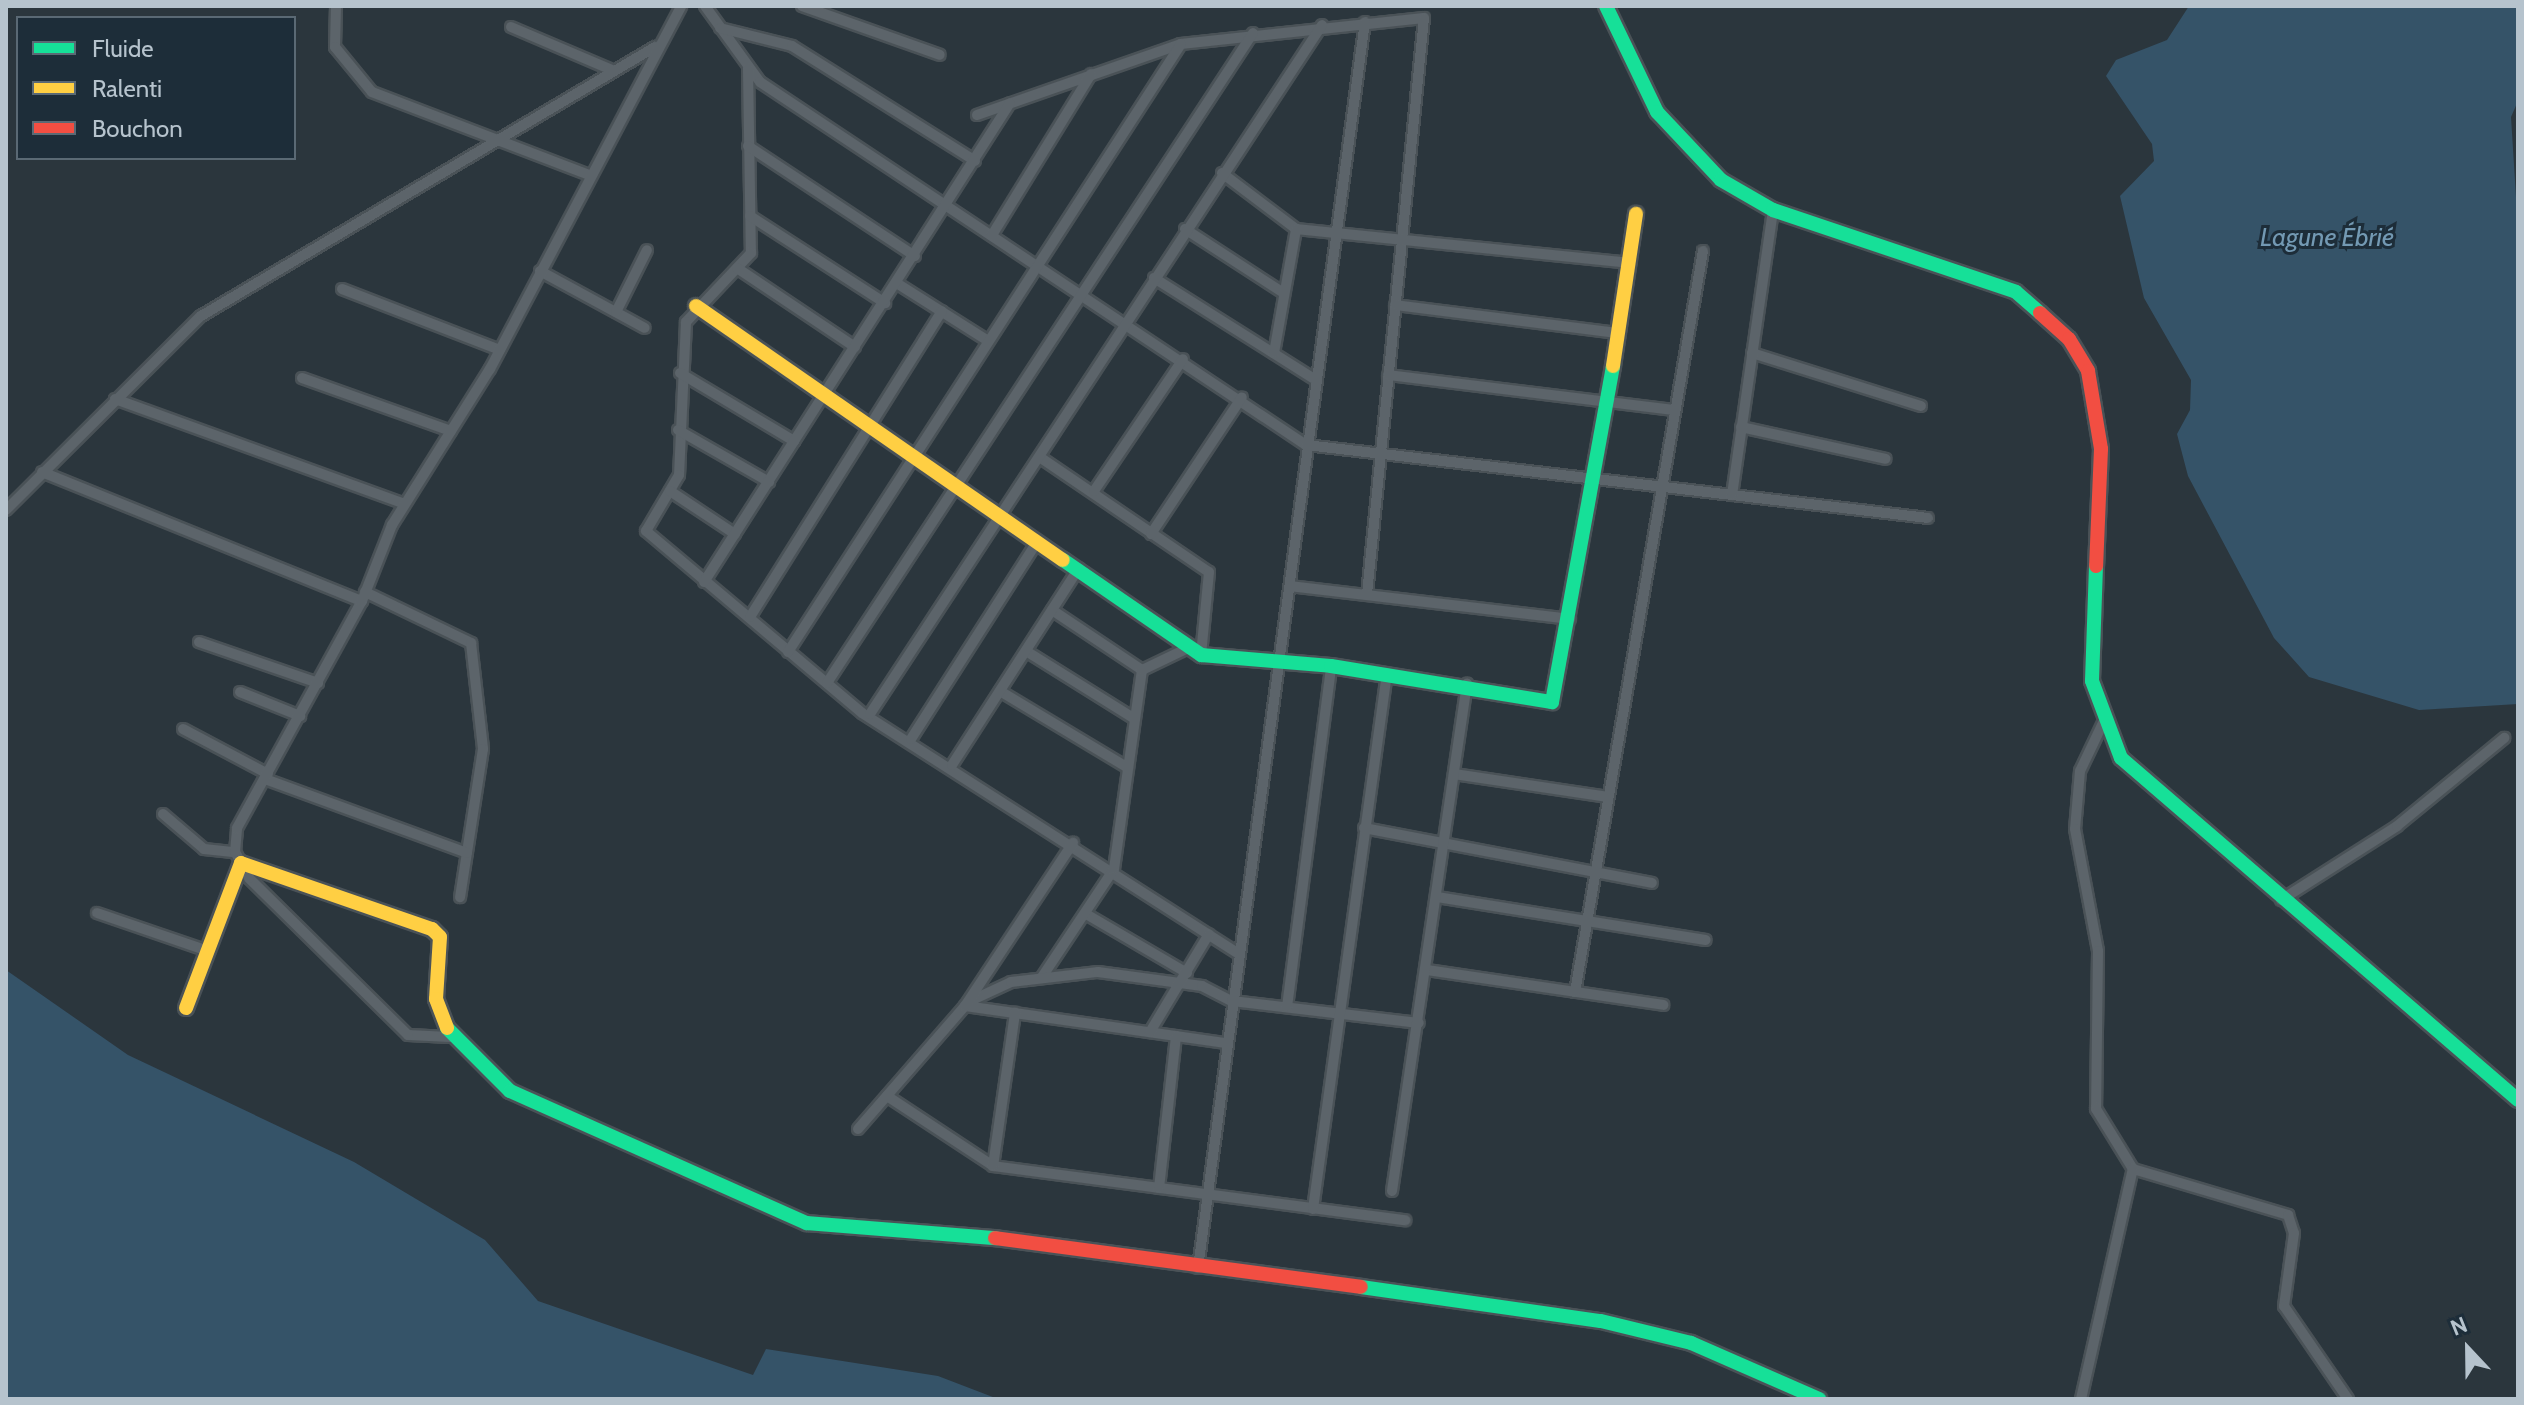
<!DOCTYPE html>
<meta charset="utf-8">
<style>
body{margin:0}
#map{position:relative;width:2524px;height:1405px;overflow:hidden;background:#2b363d;font-family:Cabin,sans-serif}
div>[style]{position:absolute}
.water>*{inset:0;background:#355368}
.roads{filter:drop-shadow(2px 0 #4a5257) drop-shadow(-2px 0 #4a5257) drop-shadow(0 2px #4a5257) drop-shadow(0 -2px #4a5257)}
.street>*{height:10px;margin:-5px;padding:0 5px;transform-origin:5px;border-radius:5px;background:#5c646a}
.fast>*{height:14px;margin:-7px;padding:0 7px;transform-origin:7px;border-radius:7px;background:#16e098}
.slow>*{height:14px;margin:-7px;padding:0 7px;transform-origin:7px;border-radius:7px;background:#ffcf43}
.jam>*{height:14px;margin:-7px;padding:0 7px;transform-origin:7px;border-radius:7px;background:#f24e42}
span{translate:-50% -50%;white-space:nowrap;text-align:center;line-height:1.15;-webkit-text-stroke:6px #1d2d39;paint-order:stroke}
.water-label{font-size:26px;color:#7399b3;font-style:italic}
.frame{position:absolute;inset:0;border:8px solid #b6c3cd;pointer-events:none}
.legend{position:absolute;left:16px;top:16px;width:280px;height:144px;box-sizing:border-box;background:#1d2d39;border:2px solid #5a6974;margin:0;padding:10px 14px;list-style:none;font-size:24px;color:#b6c3cd}
.legend li{display:flex;align-items:center;gap:16px;height:40px}
.legend b{width:40px;border:2px solid #5a6974}
.north{position:absolute;left:2428px;top:1309px;width:80px;height:80px;-webkit-text-stroke:6px #1d2d39;paint-order:stroke;rotate:338deg;font-size:22px;font-weight:700;line-height:32px;text-align:center;color:#b6c3cd}
.north::after{content:'';display:block;margin:auto;width:28px;height:36px;background:#b6c3cd;clip-path:polygon(50% 0,100% 100%,50% 72%,0 100%)}
</style>
<div id="map">
<div class="water">
<i style="clip-path:polygon(2189px 6px,2518px 6px,2518px 101px,2511px 117px,2518px 229px,2518px 704px,2419px 710px,2309px 677px,2274px 638px,2188px 476px,2177px 434px,2190px 410px,2191px 380px,2144px 298px,2120px 196px,2154px 161px,2152px 144px,2106px 76px,2116px 60px,2167px 40px)"></i>
<i style="clip-path:polygon(6px 970px,128px 1055px,354px 1162px,485px 1240px,538px 1301px,753px 1375px,766px 1349px,938px 1376px,998px 1399px,6px 1399px)"></i>
</div>
<div class="roads">
<div class="street">
<i style="left:336px;top:6px;width:41px;rotate:91.4deg"></i>
<i style="left:335px;top:47px;width:58px;rotate:50.6deg"></i>
<i style="left:372px;top:92px;width:230px;rotate:20.9deg"></i>
<i style="left:705px;top:6px;width:94px;rotate:54.1deg"></i>
<i style="left:760px;top:82px;width:656px;rotate:33.62deg"></i>
<i style="left:1306px;top:445px;width:626px;rotate:6.69deg"></i>
<i style="left:802px;top:6px;width:146px;rotate:19.5deg"></i>
<i style="left:511px;top:27px;width:112px;rotate:23.1deg"></i>
<i style="left:720px;top:28px;width:74px;rotate:14deg"></i>
<i style="left:792px;top:46px;width:216px;rotate:32.1deg"></i>
<i style="left:748px;top:68px;width:185px;rotate:89.1deg"></i>
<i style="left:751px;top:253px;width:95px;rotate:133.3deg"></i>
<i style="left:686px;top:322px;width:153px;rotate:92.6deg"></i>
<i style="left:679px;top:475px;width:65px;rotate:120.5deg"></i>
<i style="left:646px;top:531px;width:282px;rotate:40.1deg"></i>
<i style="left:862px;top:713px;width:446px;rotate:32.6deg"></i>
<i style="left:977px;top:115px;width:216px;rotate:-19.2deg"></i>
<i style="left:1181px;top:44px;width:244px;rotate:-6.1deg"></i>
<i style="left:1424px;top:18px;width:579px;rotate:95.65deg"></i>
<i style="left:748px;top:146px;width:200px;rotate:33.4deg"></i>
<i style="left:1222px;top:173px;width:93px;rotate:37.1deg"></i>
<i style="left:1296px;top:229px;width:334px;rotate:5.8deg"></i>
<i style="left:750px;top:216px;width:161px;rotate:32.8deg"></i>
<i style="left:1185px;top:229px;width:116px;rotate:33deg"></i>
<i style="left:992px;top:235px;width:189px;rotate:-58.4deg"></i>
<i style="left:737px;top:268px;width:142px;rotate:33.8deg"></i>
<i style="left:540px;top:271px;width:119px;rotate:28.5deg"></i>
<i style="left:1154px;top:278px;width:188px;rotate:32.2deg"></i>
<i style="left:898px;top:284px;width:103px;rotate:32.3deg"></i>
<i style="left:342px;top:289px;width:169px;rotate:21.1deg"></i>
<i style="left:1395px;top:305px;width:225px;rotate:7.2deg"></i>
<i style="left:616px;top:312px;width:69px;rotate:-63.4deg"></i>
<i style="left:1274px;top:353px;width:126px;rotate:-79.9deg"></i>
<i style="left:1752px;top:353px;width:177px;rotate:17.4deg"></i>
<i style="left:680px;top:373px;width:133px;rotate:30.8deg"></i>
<i style="left:1388px;top:375px;width:289px;rotate:7deg"></i>
<i style="left:302px;top:378px;width:158px;rotate:19.6deg"></i>
<i style="left:115px;top:399px;width:308px;rotate:19.9deg"></i>
<i style="left:1741px;top:427px;width:148px;rotate:12.4deg"></i>
<i style="left:678px;top:430px;width:105px;rotate:29.7deg"></i>
<i style="left:1041px;top:458px;width:203px;rotate:34.2deg"></i>
<i style="left:1209px;top:572px;width:83px;rotate:95.5deg"></i>
<i style="left:42px;top:472px;width:345px;rotate:22deg"></i>
<i style="left:670px;top:491px;width:78px;rotate:33.5deg"></i>
<i style="left:1094px;top:491px;width:159px;rotate:-56deg"></i>
<i style="left:1732px;top:495px;width:288px;rotate:-81.8deg"></i>
<i style="left:6px;top:510px;width:275px;rotate:-44.9deg"></i>
<i style="left:201px;top:316px;width:528px;rotate:-30.65deg"></i>
<i style="left:1151px;top:534px;width:164px;rotate:-56.4deg"></i>
<i style="left:704px;top:582px;width:568px;rotate:-57.43deg"></i>
<i style="left:1290px;top:586px;width:282px;rotate:6.7deg"></i>
<i style="left:365px;top:592px;width:118px;rotate:25.7deg"></i>
<i style="left:471px;top:643px;width:107px;rotate:83.5deg"></i>
<i style="left:483px;top:749px;width:150px;rotate:98.8deg"></i>
<i style="left:1052px;top:610px;width:108px;rotate:33.7deg"></i>
<i style="left:750px;top:617px;width:361px;rotate:-57.9deg"></i>
<i style="left:199px;top:642px;width:126px;rotate:19deg"></i>
<i style="left:1026px;top:651px;width:128px;rotate:32deg"></i>
<i style="left:788px;top:652px;width:724px;rotate:-57.12deg"></i>
<i style="left:827px;top:683px;width:777px;rotate:-56.76deg"></i>
<i style="left:1000px;top:691px;width:149px;rotate:31deg"></i>
<i style="left:240px;top:692px;width:65px;rotate:21.8deg"></i>
<i style="left:870px;top:714px;width:824px;rotate:-56.73deg"></i>
<i style="left:2103px;top:723px;width:53px;rotate:115.6deg"></i>
<i style="left:2080px;top:771px;width:58px;rotate:94.9deg"></i>
<i style="left:2075px;top:829px;width:124px;rotate:79.3deg"></i>
<i style="left:2098px;top:951px;width:158px;rotate:90.7deg"></i>
<i style="left:2096px;top:1109px;width:70px;rotate:58.3deg"></i>
<i style="left:2133px;top:1169px;width:162px;rotate:16.5deg"></i>
<i style="left:2288px;top:1215px;width:19px;rotate:72deg"></i>
<i style="left:2294px;top:1233px;width:74px;rotate:97.8deg"></i>
<i style="left:2284px;top:1306px;width:113px;rotate:55.5deg"></i>
<i style="left:183px;top:729px;width:96px;rotate:27.9deg"></i>
<i style="left:911px;top:739px;width:234px;rotate:-57.4deg"></i>
<i style="left:952px;top:765px;width:234px;rotate:-57.2deg"></i>
<i style="left:1454px;top:774px;width:156px;rotate:8.5deg"></i>
<i style="left:265px;top:779px;width:215px;rotate:20.1deg"></i>
<i style="left:163px;top:814px;width:54px;rotate:40.5deg"></i>
<i style="left:204px;top:849px;width:31px;rotate:6deg"></i>
<i style="left:1364px;top:828px;width:293px;rotate:10.8deg"></i>
<i style="left:1437px;top:897px;width:272px;rotate:9.1deg"></i>
<i style="left:2281px;top:900px;width:138px;rotate:-32.5deg"></i>
<i style="left:2397px;top:826px;width:139px;rotate:-39.4deg"></i>
<i style="left:97px;top:913px;width:114px;rotate:18.9deg"></i>
<i style="left:1086px;top:914px;width:117px;rotate:30.3deg"></i>
<i style="left:1427px;top:970px;width:239px;rotate:8.4deg"></i>
<i style="left:1042px;top:977px;width:130px;rotate:-56.3deg"></i>
<i style="left:1114px;top:869px;width:201px;rotate:-82deg"></i>
<i style="left:1142px;top:670px;width:53px;rotate:-25.6deg"></i>
<i style="left:1575px;top:992px;width:752px;rotate:-80.2deg"></i>
<i style="left:968px;top:1002px;width:47px;rotate:-24.9deg"></i>
<i style="left:1011px;top:982px;width:88px;rotate:-6.6deg"></i>
<i style="left:1098px;top:972px;width:105px;rotate:7.7deg"></i>
<i style="left:1202px;top:986px;width:34px;rotate:27deg"></i>
<i style="left:1232px;top:1001px;width:188px;rotate:6.7deg"></i>
<i style="left:965px;top:1006px;width:264px;rotate:8.1deg"></i>
<i style="left:1287px;top:1007px;width:344px;rotate:-82.6deg"></i>
<i style="left:1150px;top:1032px;width:114px;rotate:-59deg"></i>
<i style="left:450px;top:1037px;width:42px;rotate:-177.3deg"></i>
<i style="left:408px;top:1035px;width:223px;rotate:-135.4deg"></i>
<i style="left:249px;top:878px;width:30px;rotate:-118deg"></i>
<i style="left:235px;top:852px;width:24px;rotate:-85deg"></i>
<i style="left:237px;top:828px;width:259px;rotate:-61.2deg"></i>
<i style="left:362px;top:601px;width:82px;rotate:-68.5deg"></i>
<i style="left:392px;top:525px;width:184px;rotate:-57.9deg"></i>
<i style="left:490px;top:369px;width:410px;rotate:-62.2deg"></i>
<i style="left:887px;top:1096px;width:127px;rotate:33.4deg"></i>
<i style="left:993px;top:1166px;width:416px;rotate:7.5deg"></i>
<i style="left:858px;top:1129px;width:163px;rotate:-49deg"></i>
<i style="left:965px;top:1006px;width:196px;rotate:-56.5deg"></i>
<i style="left:993px;top:1166px;width:155px;rotate:-81.8deg"></i>
<i style="left:1159px;top:1188px;width:153px;rotate:-83.6deg"></i>
<i style="left:1392px;top:1191px;width:513px;rotate:-81.59deg"></i>
<i style="left:1313px;top:1209px;width:541px;rotate:-82.14deg"></i>
<i style="left:1198px;top:1268px;width:1257px;rotate:-82.37deg"></i>
<i style="left:2081px;top:1399px;width:236px;rotate:-77.3deg"></i>
</div>
<div class="fast">
<i style="left:1606px;top:6px;width:118px;rotate:64.3deg"></i>
<i style="left:1657px;top:112px;width:93px;rotate:46.7deg"></i>
<i style="left:1721px;top:180px;width:60px;rotate:30deg"></i>
<i style="left:1773px;top:210px;width:256px;rotate:18.6deg"></i>
<i style="left:2016px;top:292px;width:32px;rotate:41deg"></i>
<i style="left:1063px;top:560px;width:168px;rotate:34.5deg"></i>
<i style="left:1201px;top:655px;width:130px;rotate:4.8deg"></i>
<i style="left:1331px;top:666px;width:224px;rotate:9.3deg"></i>
<i style="left:1552px;top:702px;width:341px;rotate:-79.7deg"></i>
<i style="left:2096px;top:566px;width:115px;rotate:92deg"></i>
<i style="left:2092px;top:681px;width:82px;rotate:69.4deg"></i>
<i style="left:2121px;top:758px;width:524px;rotate:40.74deg"></i>
<i style="left:447px;top:1028px;width:89px;rotate:45deg"></i>
<i style="left:510px;top:1091px;width:325px;rotate:24deg"></i>
<i style="left:807px;top:1223px;width:189px;rotate:4.6deg"></i>
<i style="left:1361px;top:1287px;width:242px;rotate:8.1deg"></i>
<i style="left:1601px;top:1321px;width:93px;rotate:13.7deg"></i>
<i style="left:1691px;top:1343px;width:140px;rotate:23.6deg"></i>
</div>
<div class="slow">
<i style="left:696px;top:306px;width:446px;rotate:34.7deg"></i>
<i style="left:1613px;top:366px;width:154px;rotate:-81.4deg"></i>
<i style="left:186px;top:1008px;width:155px;rotate:-69.2deg"></i>
<i style="left:241px;top:863px;width:202px;rotate:19.1deg"></i>
<i style="left:432px;top:929px;width:11px;rotate:45deg"></i>
<i style="left:440px;top:937px;width:62px;rotate:93.7deg"></i>
<i style="left:436px;top:999px;width:31px;rotate:69deg"></i>
</div>
<div class="jam">
<i style="left:2040px;top:313px;width:39px;rotate:42deg"></i>
<i style="left:2069px;top:339px;width:37px;rotate:59deg"></i>
<i style="left:2088px;top:371px;width:79px;rotate:80.5deg"></i>
<i style="left:2101px;top:449px;width:117px;rotate:92.4deg"></i>
<i style="left:995px;top:1238px;width:369px;rotate:7.6deg"></i>
</div>
</div>
<div class="water-label">
<span style="left:2327px;top:238px">Lagune Ébrié</span>
</div>
<div class="frame"></div>
<ul class="legend">
<li><b style="height:10px;background:#16e098"></b>Fluide</li>
<li><b style="height:10px;background:#ffcf43"></b>Ralenti</li>
<li><b style="height:10px;background:#f24e42"></b>Bouchon</li>
</ul>
<div class="north">N</div>
</div>
